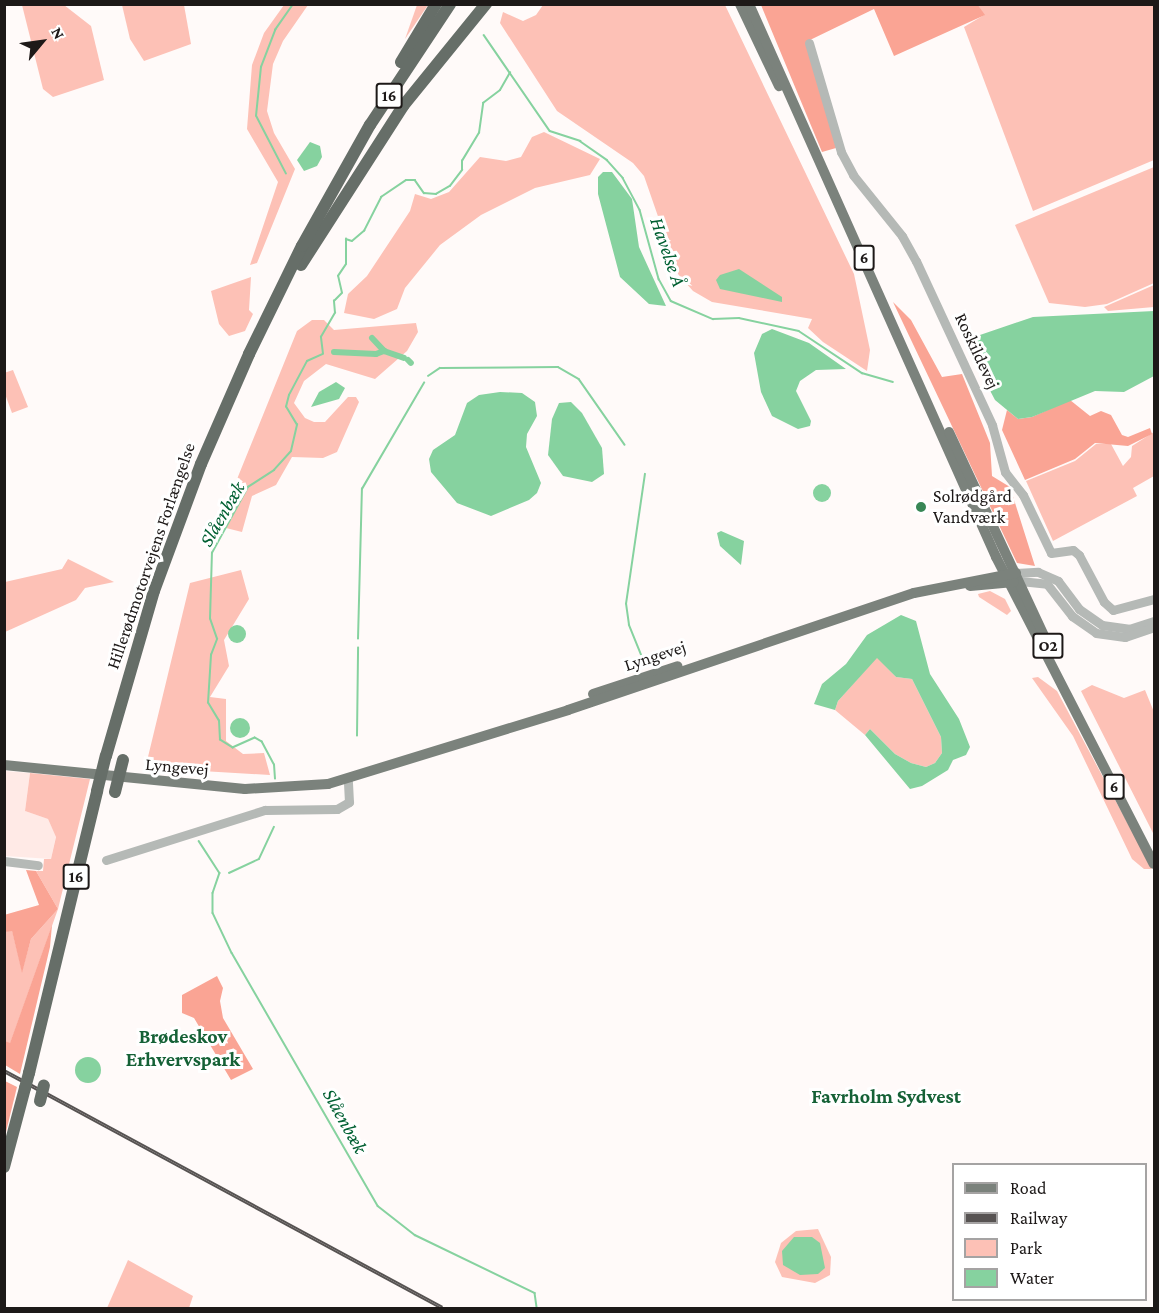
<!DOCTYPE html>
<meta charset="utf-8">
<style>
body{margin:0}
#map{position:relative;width:1159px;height:1313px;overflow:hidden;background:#fffaf9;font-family:"Crimson Pro",serif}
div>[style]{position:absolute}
.built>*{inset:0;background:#ffeae6}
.green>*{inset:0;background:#fdc1b6}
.forest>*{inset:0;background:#faa494}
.water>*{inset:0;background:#86d29f}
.round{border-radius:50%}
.stream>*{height:1.5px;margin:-0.75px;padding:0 0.75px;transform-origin:0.75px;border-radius:0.75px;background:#86d29f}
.canal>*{height:6px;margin:-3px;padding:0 3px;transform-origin:3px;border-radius:3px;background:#86d29f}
.minor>*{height:9px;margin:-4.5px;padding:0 4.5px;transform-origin:4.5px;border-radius:4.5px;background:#b5b9b6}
.major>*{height:10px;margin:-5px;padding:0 5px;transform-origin:5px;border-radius:5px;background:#7b827c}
.highway>*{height:12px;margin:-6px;padding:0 6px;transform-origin:6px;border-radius:6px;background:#666e68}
.rail>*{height:4px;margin-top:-2px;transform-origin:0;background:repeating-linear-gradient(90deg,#fff 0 4.5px,#575352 0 9px);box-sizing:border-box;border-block:2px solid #575352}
.highway-bridge>*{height:12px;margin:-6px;padding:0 6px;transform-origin:6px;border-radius:6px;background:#666e68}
.dots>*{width:16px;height:16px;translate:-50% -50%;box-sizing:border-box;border:3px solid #fff;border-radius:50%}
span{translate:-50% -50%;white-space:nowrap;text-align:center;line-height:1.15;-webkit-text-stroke:6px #fff;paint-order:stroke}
.shield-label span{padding:2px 4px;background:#fff;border:2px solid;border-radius:4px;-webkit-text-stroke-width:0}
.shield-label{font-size:16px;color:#1d1918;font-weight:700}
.street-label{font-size:18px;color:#1d1918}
.poi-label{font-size:18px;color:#1d1918}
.left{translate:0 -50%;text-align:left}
.water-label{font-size:20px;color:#006032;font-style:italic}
.neighbourhood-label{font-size:20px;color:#156136;font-weight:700}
.frame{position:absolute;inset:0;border:6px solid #1d1918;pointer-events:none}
.legend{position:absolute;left:952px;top:1163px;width:195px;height:138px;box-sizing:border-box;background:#fff;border:2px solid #a5a3a3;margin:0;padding:8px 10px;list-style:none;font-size:18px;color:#1d1918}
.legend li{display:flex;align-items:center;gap:12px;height:30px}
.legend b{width:30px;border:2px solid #a5a3a3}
.north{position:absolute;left:12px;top:12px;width:60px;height:60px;-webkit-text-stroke:4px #fff;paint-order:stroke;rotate:61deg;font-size:16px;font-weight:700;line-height:24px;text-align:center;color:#1d1918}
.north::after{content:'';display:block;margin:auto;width:21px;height:27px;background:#1d1918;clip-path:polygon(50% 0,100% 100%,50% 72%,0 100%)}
</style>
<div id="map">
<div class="built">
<i style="clip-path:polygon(5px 771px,30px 773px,25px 811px,48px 819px,56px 836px,51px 859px,5px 856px)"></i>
</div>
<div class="green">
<i style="clip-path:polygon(22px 5px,64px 5px,91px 26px,104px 80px,53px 97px,43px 89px)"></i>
<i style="clip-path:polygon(122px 5px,184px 5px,191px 44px,144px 61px,130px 39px)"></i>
<i style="clip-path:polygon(284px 5px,308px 5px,283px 41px,273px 64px,267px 111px,274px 133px,295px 169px,257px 263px,250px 265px,278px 182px,247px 129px,252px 65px,264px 33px)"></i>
<i style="clip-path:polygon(417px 5px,428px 5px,405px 39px)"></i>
<i style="clip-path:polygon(543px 5px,725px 5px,854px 274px,870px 350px,867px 371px,823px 342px,808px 328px,812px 319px,712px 302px,693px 291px,678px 274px,644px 176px,633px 163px,557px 111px,500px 23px,503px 12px,523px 21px,536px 15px)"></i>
<i style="clip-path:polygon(978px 5px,1154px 5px,1154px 160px,1033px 211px,964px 27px,984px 15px)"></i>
<i style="clip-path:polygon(544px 132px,600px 159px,590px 175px,535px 188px,481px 215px,440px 245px,405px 288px,397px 309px,374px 319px,344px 313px,348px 294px,367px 276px,410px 211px,415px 194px,431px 199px,449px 192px,480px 157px,506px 161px,521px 157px,532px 137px)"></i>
<i style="clip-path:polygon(1154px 167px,1154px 283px,1107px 304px,1085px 307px,1049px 303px,1015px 225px)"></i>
<i style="clip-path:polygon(251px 277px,249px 310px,253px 314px,245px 331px,229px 336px,219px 324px,211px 291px)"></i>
<i style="clip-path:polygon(1154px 285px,1154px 307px,1108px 311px,1104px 307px)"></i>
<i style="clip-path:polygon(312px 320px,324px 320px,334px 330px,416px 323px,418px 332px,407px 351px,375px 379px,326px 364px,304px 381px,294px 403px,305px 418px,314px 422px,325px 422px,348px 397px,356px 397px,359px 402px,337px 452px,323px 458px,292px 457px,276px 485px,252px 496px,242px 532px,218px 526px,297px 331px)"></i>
<i style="clip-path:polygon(13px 370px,28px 407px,12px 413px,5px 394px,4px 373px)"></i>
<i style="clip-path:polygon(1154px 432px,1154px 476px,1133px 488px,1137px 496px,1053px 541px,1026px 481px,1075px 461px,1096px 444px,1111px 444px,1123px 466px,1131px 457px,1132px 446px)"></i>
<i style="clip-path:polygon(68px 559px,114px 582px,85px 588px,76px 600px,5px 632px,5px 582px,62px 569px)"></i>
<i style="clip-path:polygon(241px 570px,249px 599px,224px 640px,229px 666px,210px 697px,226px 699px,226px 741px,243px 754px,264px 753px,270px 775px,185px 770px,147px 761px,190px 583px)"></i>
<i style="clip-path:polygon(990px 591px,1005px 599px,1011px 611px,1007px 615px,979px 597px,978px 594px)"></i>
<i style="clip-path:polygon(877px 657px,896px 677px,912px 679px,941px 737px,942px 753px,935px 763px,926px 767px,911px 763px,895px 754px,870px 729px,865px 735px,835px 710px,838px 701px)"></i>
<i style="clip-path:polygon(1038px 677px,1057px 691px,1152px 869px,1144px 869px,1132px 859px,1073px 736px,1032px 678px)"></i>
<i style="clip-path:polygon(1092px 685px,1124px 698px,1145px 690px,1154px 712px,1154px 835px,1081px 691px)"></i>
<i style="clip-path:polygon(30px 773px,90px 779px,58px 909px,10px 1044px,5px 1041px,4px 932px,12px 930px,22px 971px,31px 939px,58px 909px,36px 871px,43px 871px,44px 859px,51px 859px,56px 837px,48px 819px,25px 811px)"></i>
<i style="clip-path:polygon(818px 1229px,831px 1257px,830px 1275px,815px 1283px,782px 1277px,775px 1262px,781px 1243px,796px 1231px)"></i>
<i style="clip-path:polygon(128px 1260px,193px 1296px,189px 1308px,107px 1308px)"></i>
</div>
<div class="forest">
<i style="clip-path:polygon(761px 5px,978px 5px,985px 15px,894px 56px,874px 9px,810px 40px,836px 148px,822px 152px)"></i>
<i style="clip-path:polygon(893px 302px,911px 320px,942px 377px,962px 374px,990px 443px,992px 476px,1010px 487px,1035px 566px,1017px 563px)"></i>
<i style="clip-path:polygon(1070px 400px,1090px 416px,1101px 411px,1111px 415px,1122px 435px,1128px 437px,1150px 428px,1152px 434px,1128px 446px,1095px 443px,1075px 459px,1025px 480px,1002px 430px,1007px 410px,1018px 419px,1032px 417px)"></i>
<i style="clip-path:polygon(26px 870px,36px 871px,58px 909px,31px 939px,22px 973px,12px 931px,5px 932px,4px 915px,39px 905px)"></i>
<i style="clip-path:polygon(52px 925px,50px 947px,20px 1074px,5px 1065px,5px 1041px,10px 1043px)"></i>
<i style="clip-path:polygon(217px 976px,223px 988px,220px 1001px,223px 1018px,253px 1069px,231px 1080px,194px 1018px,182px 1013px,182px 995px)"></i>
<i style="clip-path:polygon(5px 1081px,17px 1087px,5px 1136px)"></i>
</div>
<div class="water">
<i style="clip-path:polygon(310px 142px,320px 146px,322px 157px,317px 166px,304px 171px,297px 160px)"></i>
<i style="clip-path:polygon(603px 172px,612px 172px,632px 199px,639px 247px,666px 306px,649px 304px,620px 277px,598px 194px,598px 177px)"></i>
<i style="clip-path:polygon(739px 269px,782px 297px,782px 302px,720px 289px,716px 280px,720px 275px)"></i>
<i style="clip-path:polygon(1154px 311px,1154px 376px,1124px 392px,1095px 391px,1032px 417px,1018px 419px,995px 400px,967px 347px,977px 336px,1033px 317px)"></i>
<i style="clip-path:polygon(772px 329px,809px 343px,846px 369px,816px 370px,800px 381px,796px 391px,811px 421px,810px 426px,798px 429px,772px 416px,761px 392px,754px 353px,762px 334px)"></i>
<i style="clip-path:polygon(336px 382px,345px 388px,339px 399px,311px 407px,319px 392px)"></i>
<i style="clip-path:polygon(500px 392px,522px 393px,535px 402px,537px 416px,527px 434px,526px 447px,541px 483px,537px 493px,529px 500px,491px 516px,457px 503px,431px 472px,429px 459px,433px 450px,455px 435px,467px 403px,479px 395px)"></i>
<i style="clip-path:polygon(571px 402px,582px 413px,602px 448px,604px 474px,592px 482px,563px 476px,548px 455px,552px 419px,559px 403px)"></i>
<i class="round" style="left:813px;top:484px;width:18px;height:18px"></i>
<i style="clip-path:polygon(721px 531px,744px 541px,741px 565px,720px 546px,717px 533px)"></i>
<i style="clip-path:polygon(901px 615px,916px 621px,930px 674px,959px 719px,970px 747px,966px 755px,953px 760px,948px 770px,922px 786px,910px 789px,865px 735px,870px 729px,895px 754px,911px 763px,926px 767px,935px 763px,942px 753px,941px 737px,912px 679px,896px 677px,877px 658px,838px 701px,835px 710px,814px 704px,822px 684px,846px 664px,867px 635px)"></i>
<i class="round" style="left:228px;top:625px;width:18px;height:18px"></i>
<i class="round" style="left:230px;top:718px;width:20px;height:20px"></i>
<i class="round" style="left:75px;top:1057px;width:26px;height:26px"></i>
<i style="clip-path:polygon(794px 1237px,812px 1237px,820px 1243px,825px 1268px,818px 1274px,800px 1275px,783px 1265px,782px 1251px)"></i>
</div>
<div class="stream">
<i style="left:484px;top:35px;width:116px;rotate:55.5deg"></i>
<i style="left:550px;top:131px;width:32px;rotate:18deg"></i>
<i style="left:580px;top:141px;width:33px;rotate:35deg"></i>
<i style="left:607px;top:160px;width:24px;rotate:48deg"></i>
<i style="left:623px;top:178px;width:36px;rotate:62deg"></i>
<i style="left:640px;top:210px;width:72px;rotate:74.6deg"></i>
<i style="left:659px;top:279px;width:25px;rotate:61deg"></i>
<i style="left:671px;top:301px;width:46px;rotate:23.2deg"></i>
<i style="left:713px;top:319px;width:26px;rotate:-2deg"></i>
<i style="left:739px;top:318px;width:61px;rotate:12.2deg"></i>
<i style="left:799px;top:331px;width:76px;rotate:33.7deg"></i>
<i style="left:862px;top:373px;width:32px;rotate:16deg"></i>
<i style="left:286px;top:174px;width:65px;rotate:-117.3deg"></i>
<i style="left:256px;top:116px;width:49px;rotate:-84.2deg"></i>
<i style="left:261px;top:67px;width:40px;rotate:-69deg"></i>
<i style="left:275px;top:30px;width:32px;rotate:-55deg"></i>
<i style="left:428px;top:376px;width:14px;rotate:-34deg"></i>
<i style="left:440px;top:368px;width:118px;rotate:-0.5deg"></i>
<i style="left:558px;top:367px;width:24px;rotate:30deg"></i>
<i style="left:579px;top:379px;width:80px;rotate:55.1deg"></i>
<i style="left:358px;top:639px;width:150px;rotate:-88.5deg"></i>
<i style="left:362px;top:489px;width:123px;rotate:-59.7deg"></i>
<i style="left:641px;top:655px;width:32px;rotate:-112deg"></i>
<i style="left:629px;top:625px;width:21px;rotate:-98deg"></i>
<i style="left:626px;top:604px;width:131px;rotate:-81.7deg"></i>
<i style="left:357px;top:736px;width:88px;rotate:-89.3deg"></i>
<i style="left:275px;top:779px;width:14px;rotate:-94deg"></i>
<i style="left:274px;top:765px;width:26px;rotate:-118deg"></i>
<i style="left:262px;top:742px;width:8px;rotate:-150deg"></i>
<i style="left:255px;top:738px;width:24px;rotate:156deg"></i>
<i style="left:233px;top:748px;width:15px;rotate:-148deg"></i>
<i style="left:220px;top:740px;width:19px;rotate:-93deg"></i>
<i style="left:219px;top:721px;width:21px;rotate:-121deg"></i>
<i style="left:208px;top:703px;width:48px;rotate:-86.4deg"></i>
<i style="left:211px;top:655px;width:17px;rotate:-69deg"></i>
<i style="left:217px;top:639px;width:21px;rotate:-109deg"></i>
<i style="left:210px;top:619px;width:66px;rotate:-88.3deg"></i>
<i style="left:212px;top:553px;width:75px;rotate:-61.4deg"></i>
<i style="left:248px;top:487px;width:31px;rotate:-33deg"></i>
<i style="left:274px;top:470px;width:25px;rotate:-48deg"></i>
<i style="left:291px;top:451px;width:27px;rotate:-77deg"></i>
<i style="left:297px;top:425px;width:21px;rotate:-121deg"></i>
<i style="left:286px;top:407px;width:12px;rotate:-76deg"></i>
<i style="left:289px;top:395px;width:38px;rotate:-62deg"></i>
<i style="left:307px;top:361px;width:17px;rotate:-24deg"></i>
<i style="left:323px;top:354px;width:17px;rotate:-97deg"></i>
<i style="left:321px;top:337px;width:28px;rotate:-60deg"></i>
<i style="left:335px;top:313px;width:12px;rotate:-95deg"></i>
<i style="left:334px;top:301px;width:11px;rotate:-45deg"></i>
<i style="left:342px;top:293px;width:17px;rotate:-103deg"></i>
<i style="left:338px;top:276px;width:14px;rotate:-56deg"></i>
<i style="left:346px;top:264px;width:25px;rotate:-90deg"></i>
<i style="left:346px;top:239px;width:6px;rotate:18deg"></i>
<i style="left:352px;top:241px;width:16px;rotate:-40deg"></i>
<i style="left:364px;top:231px;width:38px;rotate:-63deg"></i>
<i style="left:381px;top:197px;width:30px;rotate:-34deg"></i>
<i style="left:406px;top:180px;width:9px"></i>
<i style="left:415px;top:180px;width:16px;rotate:55deg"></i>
<i style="left:424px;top:193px;width:12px;rotate:5deg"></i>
<i style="left:436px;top:194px;width:16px;rotate:-30deg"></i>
<i style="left:450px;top:186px;width:20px;rotate:-53deg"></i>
<i style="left:462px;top:170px;width:9px;rotate:-90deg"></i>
<i style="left:462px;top:161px;width:33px;rotate:-59deg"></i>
<i style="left:479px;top:133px;width:30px;rotate:-82deg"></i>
<i style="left:483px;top:103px;width:21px;rotate:-37deg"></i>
<i style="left:500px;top:90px;width:20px;rotate:-60deg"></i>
<i style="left:199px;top:841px;width:38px;rotate:57deg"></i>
<i style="left:220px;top:873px;width:21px;rotate:109deg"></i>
<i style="left:213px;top:893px;width:20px;rotate:90deg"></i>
<i style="left:213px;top:913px;width:44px;rotate:64.6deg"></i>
<i style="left:232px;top:953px;width:292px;rotate:60deg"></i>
<i style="left:378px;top:1206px;width:47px;rotate:38.1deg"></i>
<i style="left:415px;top:1235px;width:133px;rotate:25.8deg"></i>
<i style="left:535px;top:1293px;width:15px;rotate:82deg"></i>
<i style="left:229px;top:873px;width:33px;rotate:-25deg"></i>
<i style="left:259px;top:859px;width:35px;rotate:-65deg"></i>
</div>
<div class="canal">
<i style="left:372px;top:338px;width:18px;rotate:47deg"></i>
<i style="left:384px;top:351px;width:21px;rotate:19deg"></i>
<i style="left:334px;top:352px;width:42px;rotate:2.7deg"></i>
<i style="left:376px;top:354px;width:9px;rotate:-21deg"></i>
<i style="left:408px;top:360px;width:4px;rotate:45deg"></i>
</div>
<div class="minor">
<i style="left:809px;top:43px;width:114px;rotate:73.6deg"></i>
<i style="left:841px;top:152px;width:26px;rotate:62deg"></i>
<i style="left:853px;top:175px;width:78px;rotate:51.2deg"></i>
<i style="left:902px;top:236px;width:29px;rotate:61deg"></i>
<i style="left:916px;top:261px;width:181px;rotate:65.1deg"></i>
<i style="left:992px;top:425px;width:49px;rotate:74.5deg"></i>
<i style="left:1005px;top:472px;width:29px;rotate:52deg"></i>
<i style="left:1023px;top:495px;width:64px;rotate:64.2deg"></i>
<i style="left:1051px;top:553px;width:22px;rotate:-8deg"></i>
<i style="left:1073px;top:550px;width:8px;rotate:40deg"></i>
<i style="left:1079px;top:555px;width:53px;rotate:62deg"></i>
<i style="left:1104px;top:602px;width:12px;rotate:42deg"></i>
<i style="left:1113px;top:610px;width:42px;rotate:-15deg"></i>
<i style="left:1016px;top:573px;width:22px;rotate:-3deg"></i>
<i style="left:1038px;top:572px;width:22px;rotate:24deg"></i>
<i style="left:1058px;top:581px;width:35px;rotate:53deg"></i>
<i style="left:1079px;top:609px;width:28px;rotate:35deg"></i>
<i style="left:1102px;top:625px;width:27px;rotate:8deg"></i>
<i style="left:1129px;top:629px;width:26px;rotate:-18deg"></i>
<i style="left:1020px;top:581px;width:27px;rotate:6deg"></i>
<i style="left:1047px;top:584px;width:41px;rotate:52deg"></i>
<i style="left:1072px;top:616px;width:29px;rotate:35deg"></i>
<i style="left:1096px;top:633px;width:29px;rotate:8deg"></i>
<i style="left:1125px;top:637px;width:31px;rotate:-19deg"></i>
<i style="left:106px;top:860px;width:167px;rotate:-17.5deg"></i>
<i style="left:265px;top:810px;width:72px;rotate:-0.8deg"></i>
<i style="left:337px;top:809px;width:14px;rotate:-30deg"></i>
<i style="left:349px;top:802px;width:22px;rotate:-93deg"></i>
<i style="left:4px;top:861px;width:34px;rotate:7deg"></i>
</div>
<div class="major">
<i style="left:740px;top:4px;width:91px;rotate:64.6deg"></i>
<i style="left:749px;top:4px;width:606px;rotate:65.93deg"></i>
<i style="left:996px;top:557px;width:345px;rotate:62.8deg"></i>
<i style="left:949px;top:432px;width:236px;rotate:65deg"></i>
<i style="left:970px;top:586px;width:44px;rotate:-5.2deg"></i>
<i style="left:593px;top:694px;width:89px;rotate:-18.2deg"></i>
<i style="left:4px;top:765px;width:242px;rotate:5.7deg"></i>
<i style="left:245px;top:789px;width:83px;rotate:-3.4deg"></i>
<i style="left:328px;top:784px;width:251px;rotate:-17.1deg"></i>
<i style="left:568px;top:710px;width:365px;rotate:-18.7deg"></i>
<i style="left:914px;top:593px;width:104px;rotate:-11.1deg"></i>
</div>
<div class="highway">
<i style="left:401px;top:62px;width:68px;rotate:-58.9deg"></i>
<i style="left:301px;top:265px;width:189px;rotate:-57.3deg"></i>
<i style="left:403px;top:106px;width:132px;rotate:-50.9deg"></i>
<i style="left:106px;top:756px;width:172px;rotate:-73.8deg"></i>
<i style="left:154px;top:591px;width:135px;rotate:-69.7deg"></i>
<i style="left:201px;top:464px;width:120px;rotate:-66.4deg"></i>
<i style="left:249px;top:354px;width:120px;rotate:-63.9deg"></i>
<i style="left:302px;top:246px;width:139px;rotate:-60.7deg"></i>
<i style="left:370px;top:125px;width:145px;rotate:-56.5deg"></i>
<i style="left:29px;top:1073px;width:290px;rotate:-76.4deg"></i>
<i style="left:4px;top:1167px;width:82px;rotate:-75.1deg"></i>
</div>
<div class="rail">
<i style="left:4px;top:1071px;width:498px;rotate:28.4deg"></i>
</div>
<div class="highway-bridge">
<i style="left:97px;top:791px;width:36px;rotate:-76deg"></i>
<i style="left:115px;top:792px;width:33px;rotate:-76deg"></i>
<i style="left:25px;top:1088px;width:16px;rotate:-75deg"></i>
<i style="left:40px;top:1101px;width:16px;rotate:-76deg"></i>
</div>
<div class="dots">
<i style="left:921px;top:507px;background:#388756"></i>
</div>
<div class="shield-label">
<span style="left:389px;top:96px">16</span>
<span style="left:864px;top:258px">6</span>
<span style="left:1048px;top:646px">O2</span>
<span style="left:1114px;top:787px">6</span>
<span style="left:76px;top:877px">16</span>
</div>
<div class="street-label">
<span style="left:977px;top:351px;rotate:65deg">Roskildevej</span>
<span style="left:151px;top:556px;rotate:-71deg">Hillerødmotorvejens Forlængelse</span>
<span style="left:655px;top:656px;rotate:-18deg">Lyngevej</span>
<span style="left:177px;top:767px;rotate:5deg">Lyngevej</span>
</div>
<div class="poi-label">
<span class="left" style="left:933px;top:507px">Solrødgård<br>Vandværk</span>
</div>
<div class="water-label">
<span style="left:668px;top:252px;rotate:71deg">Havelse Å</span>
<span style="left:222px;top:514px;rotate:-60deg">Slåenbæk</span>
<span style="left:345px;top:1121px;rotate:61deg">Slåenbæk</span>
</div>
<div class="neighbourhood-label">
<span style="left:183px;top:1048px">Brødeskov<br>Erhvervspark</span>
<span style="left:886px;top:1096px">Favrholm Sydvest</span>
</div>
<div class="frame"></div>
<ul class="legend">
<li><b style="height:8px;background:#7b827c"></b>Road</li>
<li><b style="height:8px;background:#575352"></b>Railway</li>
<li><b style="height:16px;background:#fdc1b6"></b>Park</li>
<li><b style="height:16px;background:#86d29f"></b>Water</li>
</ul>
<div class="north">N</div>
</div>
